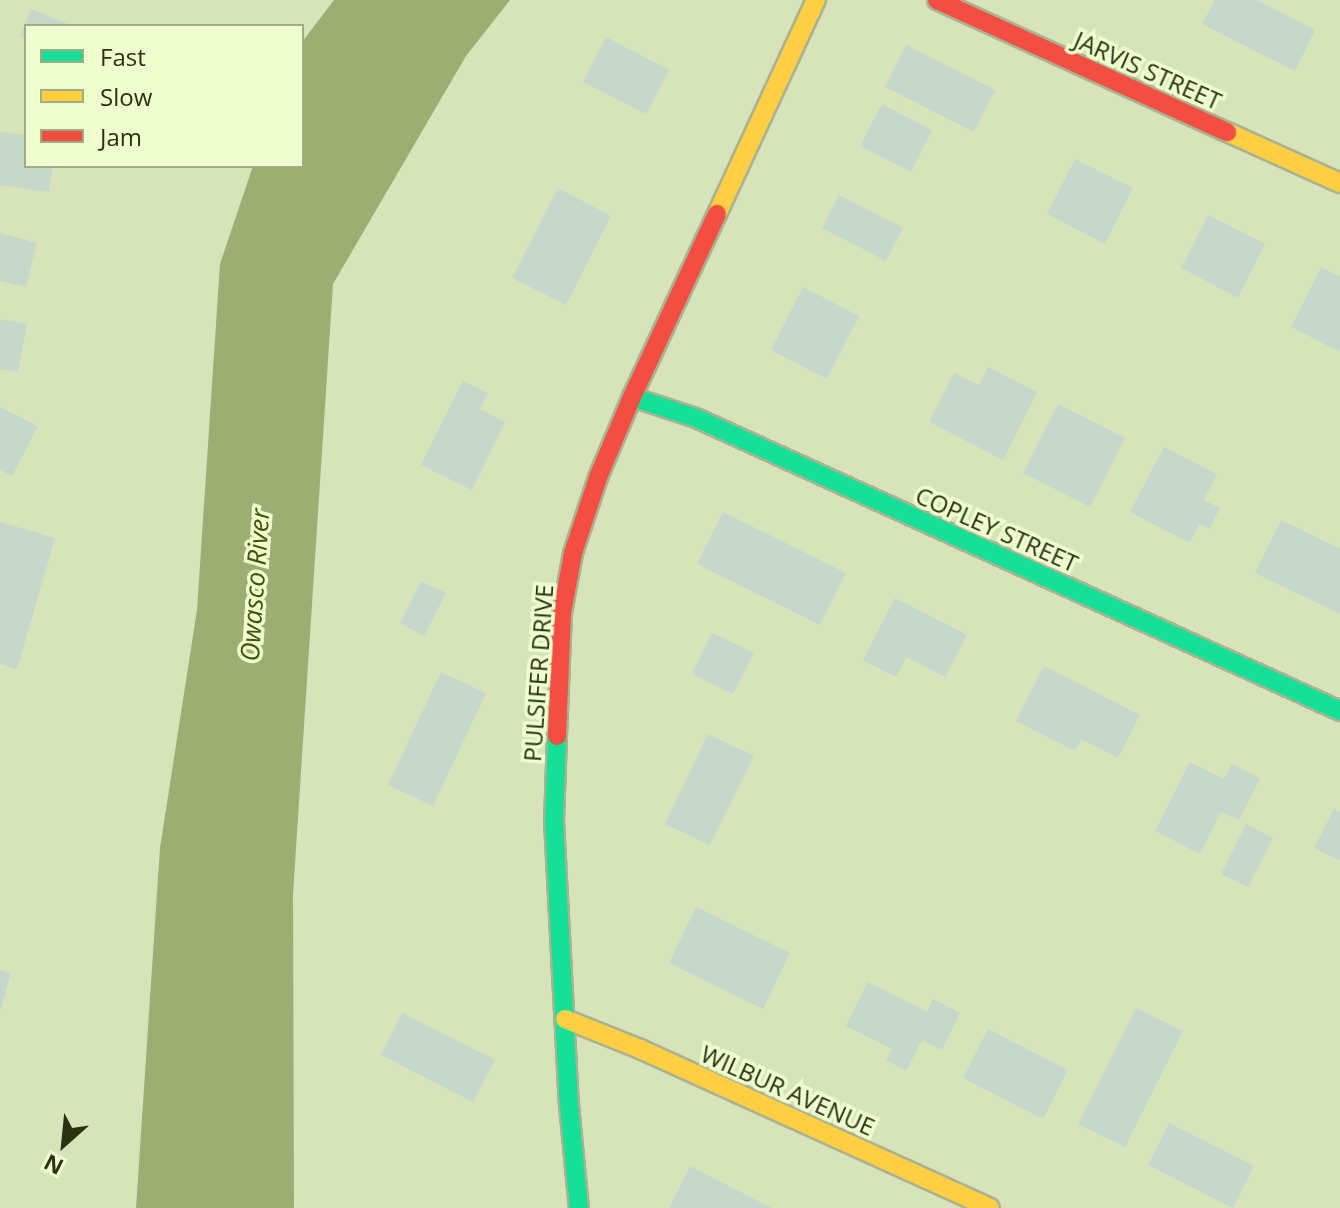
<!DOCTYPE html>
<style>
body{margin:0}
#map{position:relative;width:1340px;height:1208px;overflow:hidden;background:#d7e4b9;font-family:"Open Sans",sans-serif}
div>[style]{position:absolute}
.water>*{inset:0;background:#9eae72}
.building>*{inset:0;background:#c6d7cc}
.roads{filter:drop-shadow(2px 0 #a9b391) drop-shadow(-2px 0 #a9b391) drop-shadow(0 2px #a9b391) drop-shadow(0 -2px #a9b391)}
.fast>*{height:18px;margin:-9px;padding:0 9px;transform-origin:9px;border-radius:9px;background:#16e098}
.slow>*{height:18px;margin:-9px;padding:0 9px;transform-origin:9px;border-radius:9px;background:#ffcf43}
.jam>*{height:18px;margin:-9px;padding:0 9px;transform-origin:9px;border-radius:9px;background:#f24e42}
span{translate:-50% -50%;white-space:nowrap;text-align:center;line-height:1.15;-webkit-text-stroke:7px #f0ffd0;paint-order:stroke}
.street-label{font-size:24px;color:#293111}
.water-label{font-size:26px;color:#425200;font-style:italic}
.legend{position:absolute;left:24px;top:24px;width:280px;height:144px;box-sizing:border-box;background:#f0ffd0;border:2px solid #a0ad84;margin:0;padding:10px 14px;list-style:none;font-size:24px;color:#293111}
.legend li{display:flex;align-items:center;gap:16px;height:40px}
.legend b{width:40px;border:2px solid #a0ad84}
.north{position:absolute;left:24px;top:1104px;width:80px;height:80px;-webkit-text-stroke:6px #f0ffd0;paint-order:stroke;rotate:207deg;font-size:22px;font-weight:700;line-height:32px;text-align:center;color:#293111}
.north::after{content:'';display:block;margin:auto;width:28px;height:36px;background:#293111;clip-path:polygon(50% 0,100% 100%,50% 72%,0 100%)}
</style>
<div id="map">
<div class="water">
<i style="clip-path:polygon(334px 0,510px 0,466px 56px,333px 284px,293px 894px,294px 1208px,136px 1208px,160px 848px,197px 610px,220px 264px,253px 166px,302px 166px,302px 42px)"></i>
</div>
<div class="building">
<i style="clip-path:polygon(1215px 0,1257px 0,1315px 30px,1295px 71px,1202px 24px)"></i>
<i style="clip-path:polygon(31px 9px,73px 26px,26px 26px,26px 38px,20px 36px)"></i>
<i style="clip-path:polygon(606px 37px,669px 70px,646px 114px,583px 82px)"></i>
<i style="clip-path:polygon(906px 45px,995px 90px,974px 132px,885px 87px)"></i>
<i style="clip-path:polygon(882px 104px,932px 130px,911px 172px,860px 146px)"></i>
<i style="clip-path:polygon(0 132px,26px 135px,26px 166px,53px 166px,49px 192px,0 185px)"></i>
<i style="clip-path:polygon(1075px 159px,1133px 188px,1105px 244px,1047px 214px)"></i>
<i style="clip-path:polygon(558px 188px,611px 216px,566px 305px,512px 278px)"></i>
<i style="clip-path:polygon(839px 195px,903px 228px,886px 261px,822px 228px)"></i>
<i style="clip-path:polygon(1208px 215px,1265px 244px,1238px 298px,1181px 268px)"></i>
<i style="clip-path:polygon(0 233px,37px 243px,26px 287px,0 281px)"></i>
<i style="clip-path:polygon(1321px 267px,1340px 277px,1340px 352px,1291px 327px)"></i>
<i style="clip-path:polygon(803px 287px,859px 316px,827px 379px,771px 350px)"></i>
<i style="clip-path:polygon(0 319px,27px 324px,18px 372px,0 369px)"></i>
<i style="clip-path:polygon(988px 367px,1037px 392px,1003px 460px,929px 422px,954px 373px,979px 385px)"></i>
<i style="clip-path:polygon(463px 381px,488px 393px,480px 409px,505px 422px,472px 490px,421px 465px)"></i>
<i style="clip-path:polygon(1058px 404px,1125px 438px,1090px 507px,1023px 473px)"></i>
<i style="clip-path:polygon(0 407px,38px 426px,12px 476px,0 470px)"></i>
<i style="clip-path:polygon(1164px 447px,1217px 474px,1204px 500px,1220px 508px,1209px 529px,1199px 524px,1190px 543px,1130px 512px)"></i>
<i style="clip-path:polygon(723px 512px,846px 573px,820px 625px,697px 564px)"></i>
<i style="clip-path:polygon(1281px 520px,1340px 549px,1340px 614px,1255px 573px)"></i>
<i style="clip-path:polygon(0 522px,55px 538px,17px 669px,0 664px)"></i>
<i style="clip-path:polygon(421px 581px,446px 593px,424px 636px,400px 623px)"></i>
<i style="clip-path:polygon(895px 598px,967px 635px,945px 677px,907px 657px,896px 677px,863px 660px)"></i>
<i style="clip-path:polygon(712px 633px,754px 653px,733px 694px,692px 674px)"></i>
<i style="clip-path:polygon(1044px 666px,1140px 715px,1118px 758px,1081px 739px,1075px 751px,1016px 721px)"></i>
<i style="clip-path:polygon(441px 672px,486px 693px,433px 806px,388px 785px)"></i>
<i style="clip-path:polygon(708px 734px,754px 756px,710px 845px,665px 824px)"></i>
<i style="clip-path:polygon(1190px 762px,1224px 779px,1232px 764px,1260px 778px,1239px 820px,1221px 812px,1200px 854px,1155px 831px)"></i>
<i style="clip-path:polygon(1334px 809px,1340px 812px,1340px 861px,1314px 848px)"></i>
<i style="clip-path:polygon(1246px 824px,1273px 838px,1248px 887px,1221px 874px)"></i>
<i style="clip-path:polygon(696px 907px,790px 953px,763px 1009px,669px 963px)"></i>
<i style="clip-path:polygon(0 970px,11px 973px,1px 1009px,0 1009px)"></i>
<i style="clip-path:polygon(868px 982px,927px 1012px,933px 999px,960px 1013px,942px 1050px,922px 1040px,906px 1071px,886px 1060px,892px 1049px,846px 1026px)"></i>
<i style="clip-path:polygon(1136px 1008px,1183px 1031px,1125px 1147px,1078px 1124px)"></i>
<i style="clip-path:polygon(402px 1013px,495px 1060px,473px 1102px,381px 1055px)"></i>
<i style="clip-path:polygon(988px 1029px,1068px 1070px,1043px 1119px,963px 1078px)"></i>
<i style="clip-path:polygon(1169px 1123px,1254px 1166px,1233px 1208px,1148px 1165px)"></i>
<i style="clip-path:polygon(690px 1166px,772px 1208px,669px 1208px)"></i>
</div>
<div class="roads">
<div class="fast">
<i style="left:632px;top:397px;width:67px;rotate:18.2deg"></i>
<i style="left:696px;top:418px;width:708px;rotate:24.46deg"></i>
<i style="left:557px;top:736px;width:85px;rotate:92deg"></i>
<i style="left:554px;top:821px;width:284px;rotate:87deg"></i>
<i style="left:569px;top:1105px;width:103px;rotate:84.5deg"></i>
</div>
<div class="slow">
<i style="left:1227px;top:132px;width:124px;rotate:24.3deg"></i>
<i style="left:717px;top:214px;width:236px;rotate:-65.2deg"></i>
<i style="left:565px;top:1019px;width:81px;rotate:21.8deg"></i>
<i style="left:640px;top:1049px;width:384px;rotate:24.4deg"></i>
</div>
<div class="jam">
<i style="left:937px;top:0;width:319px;rotate:24.5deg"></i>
<i style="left:557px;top:736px;width:123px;rotate:-87.7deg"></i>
<i style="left:562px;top:613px;width:61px;rotate:-79.6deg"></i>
<i style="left:573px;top:553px;width:82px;rotate:-71.6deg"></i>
<i style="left:599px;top:475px;width:85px;rotate:-67.1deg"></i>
<i style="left:632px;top:397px;width:202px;rotate:-65.1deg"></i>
</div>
</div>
<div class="street-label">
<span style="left:1148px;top:70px;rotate:24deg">JARVIS STREET</span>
<span style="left:997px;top:529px;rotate:24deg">COPLEY STREET</span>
<span style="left:538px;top:673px;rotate:-86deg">PULSIFER DRIVE</span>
<span style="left:788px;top:1090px;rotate:24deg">WILBUR AVENUE</span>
</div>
<div class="water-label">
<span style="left:255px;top:585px;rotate:-86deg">Owasco River</span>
</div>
<ul class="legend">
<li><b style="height:10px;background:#16e098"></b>Fast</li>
<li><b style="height:10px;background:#ffcf43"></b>Slow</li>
<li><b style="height:10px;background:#f24e42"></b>Jam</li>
</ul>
<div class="north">N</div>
</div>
